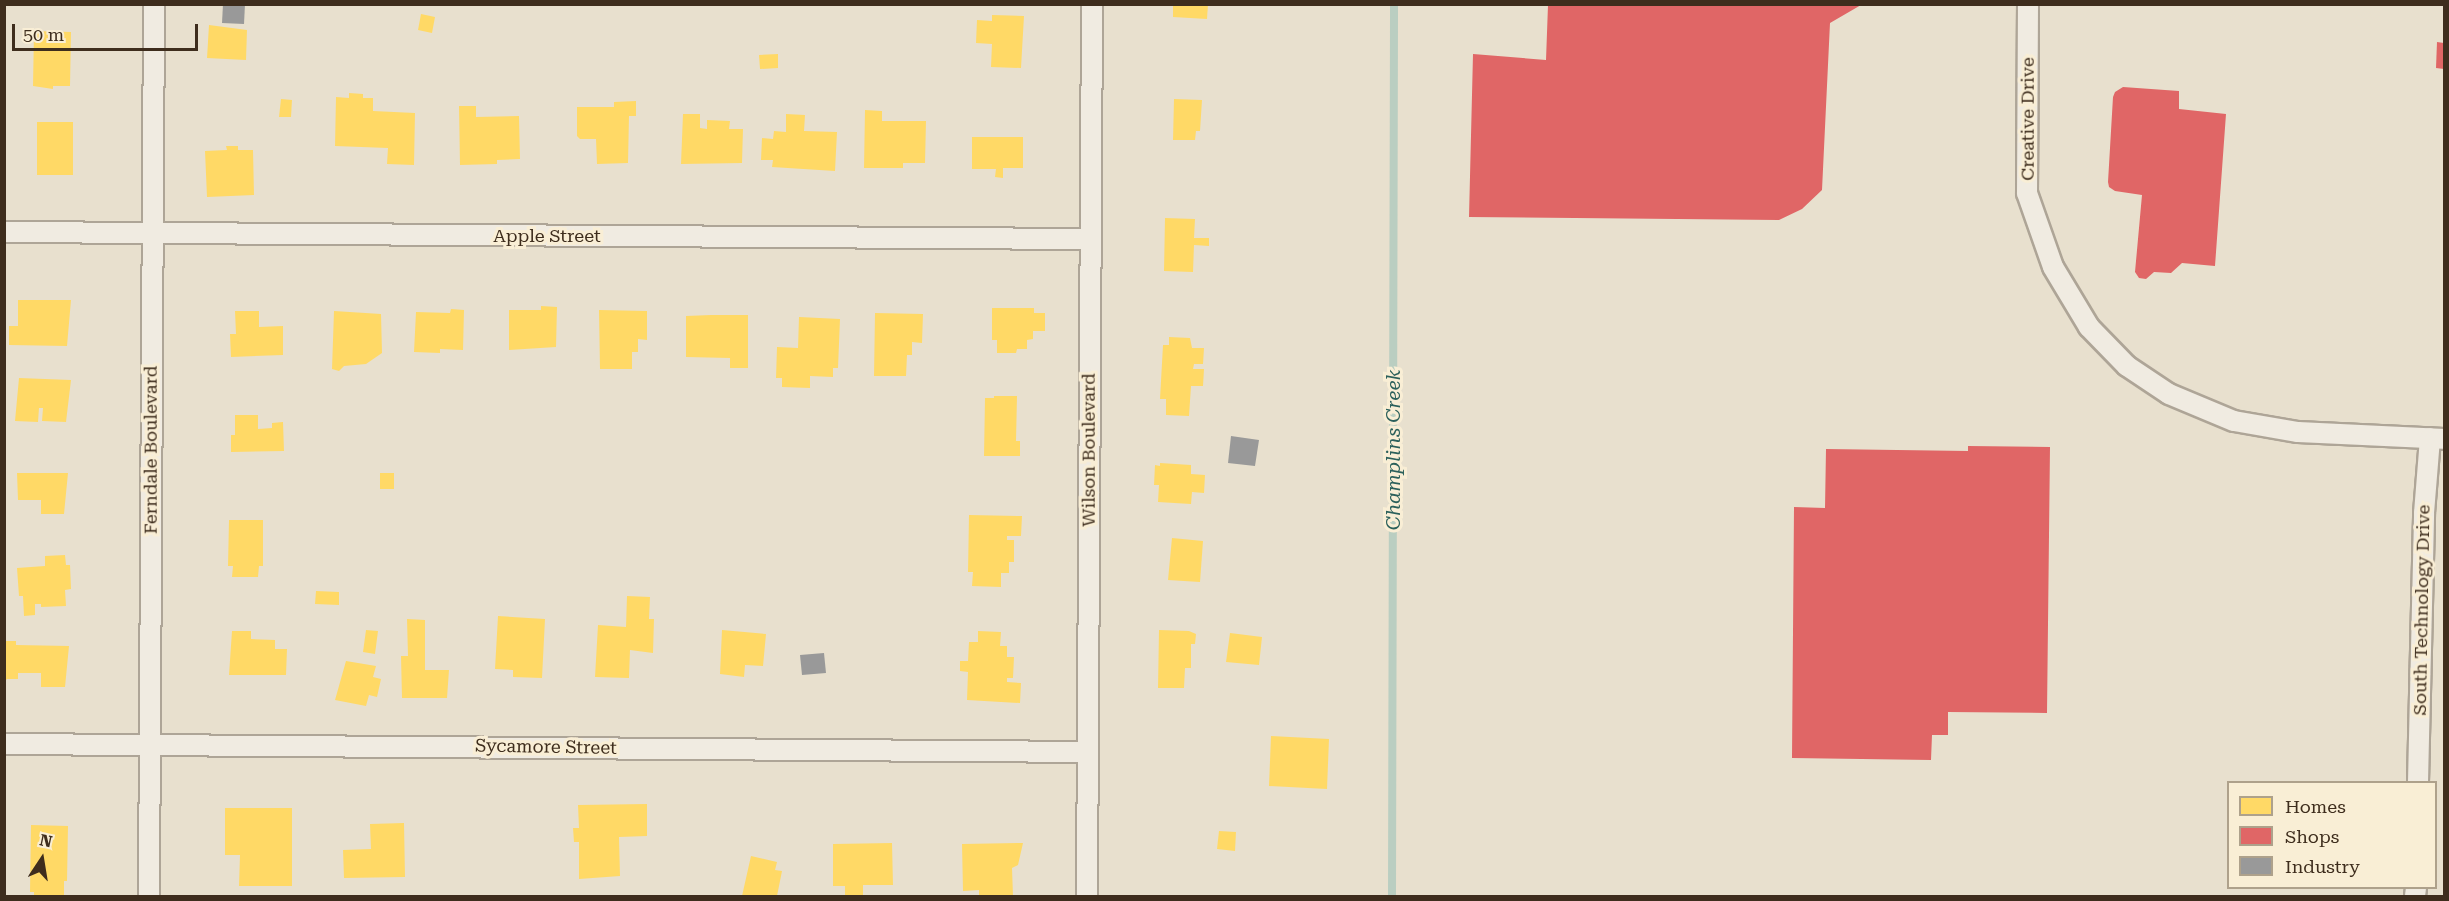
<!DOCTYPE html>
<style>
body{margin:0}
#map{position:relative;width:2449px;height:901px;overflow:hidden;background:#e8e0ce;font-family:"Roboto Serif",serif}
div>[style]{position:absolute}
.homes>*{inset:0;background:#ffd966}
.shops>*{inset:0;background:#e06666}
.industry>*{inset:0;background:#999}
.stream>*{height:8px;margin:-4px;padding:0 4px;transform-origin:4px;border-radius:4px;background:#bacec1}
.roads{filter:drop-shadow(2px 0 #aea597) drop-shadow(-2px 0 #aea597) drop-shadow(0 2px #aea597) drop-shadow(0 -2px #aea597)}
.minor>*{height:20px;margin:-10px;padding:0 10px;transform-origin:10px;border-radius:10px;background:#f0ebe1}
span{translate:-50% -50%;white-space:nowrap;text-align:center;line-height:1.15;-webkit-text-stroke:6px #f9eed5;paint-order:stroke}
.street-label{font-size:18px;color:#3e2d1d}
.water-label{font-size:20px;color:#2b605b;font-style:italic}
.frame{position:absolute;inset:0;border:6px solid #3e2d1d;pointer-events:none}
.legend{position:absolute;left:2227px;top:781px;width:210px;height:108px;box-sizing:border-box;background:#f9eed5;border:2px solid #aea18b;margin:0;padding:8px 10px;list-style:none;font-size:18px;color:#3e2d1d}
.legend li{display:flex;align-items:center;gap:12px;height:30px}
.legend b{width:30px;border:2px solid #aea18b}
.north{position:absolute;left:12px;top:829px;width:60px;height:60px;-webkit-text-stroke:4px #f9eed5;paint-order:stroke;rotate:12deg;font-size:16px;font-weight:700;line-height:24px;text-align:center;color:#3e2d1d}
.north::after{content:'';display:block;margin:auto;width:21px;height:27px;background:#3e2d1d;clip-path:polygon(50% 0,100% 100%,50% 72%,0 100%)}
.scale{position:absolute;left:12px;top:24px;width:186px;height:27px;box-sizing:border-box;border:3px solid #3e2d1d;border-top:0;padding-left:8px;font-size:18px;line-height:21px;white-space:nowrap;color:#3e2d1d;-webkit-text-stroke:4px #f9eed5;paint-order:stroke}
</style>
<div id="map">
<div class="homes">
<i style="clip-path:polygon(1173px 4px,1208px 4px,1207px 19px,1173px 17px)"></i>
<i style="clip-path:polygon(421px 14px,435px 17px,432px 33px,418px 30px)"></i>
<i style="clip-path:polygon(992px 15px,1024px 16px,1021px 68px,991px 67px,992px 44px,976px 43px,977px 20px,992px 21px)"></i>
<i style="clip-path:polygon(209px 25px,247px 30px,246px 60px,207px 58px)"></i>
<i style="clip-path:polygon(34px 31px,71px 32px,70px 86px,53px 86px,53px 89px,33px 86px)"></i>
<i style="clip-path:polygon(778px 54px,778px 68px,760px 69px,759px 55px)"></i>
<i style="clip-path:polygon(349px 93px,363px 94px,363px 98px,373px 98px,373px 111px,415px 113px,414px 165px,387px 164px,388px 148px,335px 146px,336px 97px,349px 98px)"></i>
<i style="clip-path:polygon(281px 99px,292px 100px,291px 117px,279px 117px)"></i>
<i style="clip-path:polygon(1174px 99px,1202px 100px,1200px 131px,1196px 131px,1195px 140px,1173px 140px)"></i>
<i style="clip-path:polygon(636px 101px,636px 116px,629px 116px,628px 163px,597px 164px,596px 139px,580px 139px,577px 136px,577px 107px,614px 107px,614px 102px)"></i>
<i style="clip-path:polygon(459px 106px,476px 106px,476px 117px,519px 116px,520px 159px,497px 160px,497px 164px,460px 165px)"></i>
<i style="clip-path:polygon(865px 110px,882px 111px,882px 121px,926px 121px,925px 163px,903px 163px,903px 168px,864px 168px)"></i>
<i style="clip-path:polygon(683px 114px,700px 114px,700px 128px,707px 129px,707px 120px,730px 121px,729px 129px,743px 129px,742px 163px,681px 164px)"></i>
<i style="clip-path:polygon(786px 114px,805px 115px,804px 131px,837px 132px,835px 171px,772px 167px,773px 160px,761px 160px,762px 138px,773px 139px,774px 131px,786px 132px)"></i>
<i style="clip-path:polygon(37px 122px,73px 122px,73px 175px,37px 175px)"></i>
<i style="clip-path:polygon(972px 137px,1023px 137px,1023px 168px,1003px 168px,1003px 178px,995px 177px,996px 169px,972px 169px)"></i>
<i style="clip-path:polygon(226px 146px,238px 146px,238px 150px,253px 150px,254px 195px,207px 197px,205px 151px,227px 150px)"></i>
<i style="clip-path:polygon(1165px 218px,1195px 219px,1194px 238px,1209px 238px,1209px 246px,1194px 245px,1193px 272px,1164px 271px)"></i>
<i style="clip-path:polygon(18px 300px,71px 300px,67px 346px,9px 345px,9px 326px,18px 326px)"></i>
<i style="clip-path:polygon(541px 306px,557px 307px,556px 347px,509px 350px,509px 310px,541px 310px)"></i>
<i style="clip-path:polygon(992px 308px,1034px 308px,1034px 313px,1045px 313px,1045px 331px,1033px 331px,1033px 339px,1027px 340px,1027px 349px,1017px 349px,1016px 353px,997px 353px,997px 340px,992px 340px)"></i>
<i style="clip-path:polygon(451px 309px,464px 310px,463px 350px,440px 349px,440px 353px,414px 352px,416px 312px,450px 313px)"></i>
<i style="clip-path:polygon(599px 310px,647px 311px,647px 340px,638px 339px,638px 352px,632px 352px,632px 369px,600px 369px)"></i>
<i style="clip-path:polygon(235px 311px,259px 311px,259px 327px,283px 326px,283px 355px,231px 357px,230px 334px,236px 334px)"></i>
<i style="clip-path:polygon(334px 311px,381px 314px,382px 353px,366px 364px,344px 366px,339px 371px,332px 369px)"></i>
<i style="clip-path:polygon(875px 313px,923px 314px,922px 343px,912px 342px,912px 355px,907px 355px,906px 376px,874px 376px)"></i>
<i style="clip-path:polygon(711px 315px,748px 315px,748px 368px,730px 368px,730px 358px,686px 357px,686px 316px)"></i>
<i style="clip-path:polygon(799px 317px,840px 319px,838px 368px,833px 368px,833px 377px,810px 376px,810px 388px,782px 387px,782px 378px,776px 378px,777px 347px,798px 348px)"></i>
<i style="clip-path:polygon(1169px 337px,1190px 338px,1192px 348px,1204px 348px,1203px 364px,1194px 364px,1193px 369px,1204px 369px,1203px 386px,1191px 386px,1189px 416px,1166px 415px,1166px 399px,1160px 399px,1163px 345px,1169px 345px)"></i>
<i style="clip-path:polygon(19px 378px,71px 380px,66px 422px,42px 421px,43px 408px,39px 408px,38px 422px,15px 421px)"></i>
<i style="clip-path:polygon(994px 396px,1017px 396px,1016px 441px,1020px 441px,1020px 456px,984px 456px,985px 398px,994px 398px)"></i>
<i style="clip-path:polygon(235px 415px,258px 415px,258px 429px,272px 428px,272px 423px,283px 422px,284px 451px,231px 452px,231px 435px,235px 435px)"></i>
<i style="clip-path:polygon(1160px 463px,1191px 465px,1191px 474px,1205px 475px,1204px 493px,1192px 492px,1191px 504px,1158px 502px,1159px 485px,1154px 485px,1155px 465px,1160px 466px)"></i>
<i style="clip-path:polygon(17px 473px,68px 473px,64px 514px,41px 514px,41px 500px,18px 500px)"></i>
<i style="clip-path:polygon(380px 473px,394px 473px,394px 489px,380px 489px)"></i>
<i style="clip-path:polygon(969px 515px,1022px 516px,1021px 536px,1007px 536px,1007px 540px,1014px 540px,1014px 562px,1009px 562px,1009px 573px,1001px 573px,1001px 587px,972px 586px,973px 572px,968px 572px)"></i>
<i style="clip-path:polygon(229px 520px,263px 520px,263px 566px,259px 566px,258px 577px,232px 577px,233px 566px,228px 566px)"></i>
<i style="clip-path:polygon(1172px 538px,1203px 541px,1200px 582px,1168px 580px)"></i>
<i style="clip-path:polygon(65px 555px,66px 565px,70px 565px,71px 589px,65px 590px,66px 606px,41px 607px,41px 604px,35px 604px,35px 615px,24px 616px,23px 596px,19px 596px,17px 568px,45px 566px,45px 556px)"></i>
<i style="clip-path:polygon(316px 591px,339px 592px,339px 605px,315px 604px)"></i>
<i style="clip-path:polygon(627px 596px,650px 597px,649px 619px,654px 619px,653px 653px,630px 650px,629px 678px,595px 677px,598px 625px,626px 627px)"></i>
<i style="clip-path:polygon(498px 616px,545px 619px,542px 678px,513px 677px,513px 670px,495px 669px)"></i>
<i style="clip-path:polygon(407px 619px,425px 620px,425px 670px,449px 670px,447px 698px,402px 698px,401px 656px,408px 656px)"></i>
<i style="clip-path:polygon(366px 630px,378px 631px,375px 654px,363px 652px)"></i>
<i style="clip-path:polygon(722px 630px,766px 634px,763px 666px,745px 665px,744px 677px,720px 674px)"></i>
<i style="clip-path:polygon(1159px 630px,1189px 631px,1196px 634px,1195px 644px,1191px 644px,1191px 668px,1185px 668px,1184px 688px,1158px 688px)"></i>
<i style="clip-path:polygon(232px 631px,251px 631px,251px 639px,275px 640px,275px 649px,287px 649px,286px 675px,229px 675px)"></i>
<i style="clip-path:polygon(978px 631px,1001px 632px,1000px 646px,1007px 646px,1007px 657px,1014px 657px,1013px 678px,1007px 678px,1007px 682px,1021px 683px,1020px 703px,967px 700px,968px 672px,960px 671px,960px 661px,968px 661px,969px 642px,978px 642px)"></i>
<i style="clip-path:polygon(1230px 633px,1262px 637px,1259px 665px,1226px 662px)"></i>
<i style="clip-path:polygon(4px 641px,16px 641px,16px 645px,69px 646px,65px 687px,41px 687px,41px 673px,18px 673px,18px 679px,7px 679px,4px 682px)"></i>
<i style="clip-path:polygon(346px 661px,376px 666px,373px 677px,381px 679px,377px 697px,369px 695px,366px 706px,335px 700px)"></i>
<i style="clip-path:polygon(1271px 736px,1329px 739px,1327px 789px,1269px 786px)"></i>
<i style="clip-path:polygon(647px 804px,647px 836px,619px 837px,620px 876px,579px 879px,579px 842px,574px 842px,573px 828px,579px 828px,578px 805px)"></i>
<i style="clip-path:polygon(225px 808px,292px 808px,292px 886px,239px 886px,240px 855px,225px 855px)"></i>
<i style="clip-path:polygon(404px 823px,405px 877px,344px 878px,343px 850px,371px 849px,370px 824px)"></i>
<i style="clip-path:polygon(31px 825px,68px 826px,67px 881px,64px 881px,64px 896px,34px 896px,34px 892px,30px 892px)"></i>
<i style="clip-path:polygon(1219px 831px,1236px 832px,1235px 851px,1217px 849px)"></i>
<i style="clip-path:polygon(892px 843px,893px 885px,863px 885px,863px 896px,845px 896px,845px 886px,833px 886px,833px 844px)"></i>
<i style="clip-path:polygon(1023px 843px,1018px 865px,1012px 868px,1013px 896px,979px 896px,979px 890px,963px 891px,962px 844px)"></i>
<i style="clip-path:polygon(751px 856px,777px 862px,775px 870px,782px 871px,777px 896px,742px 896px)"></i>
</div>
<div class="shops">
<i style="clip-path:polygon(1548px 5px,1861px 5px,1830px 23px,1822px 190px,1802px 209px,1779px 220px,1469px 217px,1473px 54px,1546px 60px)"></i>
<i style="clip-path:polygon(2437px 42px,2444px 43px,2444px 69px,2436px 68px)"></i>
<i style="clip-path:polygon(2123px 87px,2179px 91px,2179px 109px,2226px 114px,2215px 266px,2182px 263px,2171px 273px,2154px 272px,2146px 279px,2139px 278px,2135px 272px,2142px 195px,2115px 191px,2109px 187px,2108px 182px,2113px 97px,2115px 92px)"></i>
<i style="clip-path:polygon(1968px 446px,2050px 447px,2047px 713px,1948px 712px,1948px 735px,1932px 735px,1931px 760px,1792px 758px,1794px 507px,1825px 508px,1826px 449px,1968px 451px)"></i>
</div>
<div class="industry">
<i style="clip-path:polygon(223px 4px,245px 4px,244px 24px,222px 23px)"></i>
<i style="clip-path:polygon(1231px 436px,1259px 440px,1255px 466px,1228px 463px)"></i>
<i style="clip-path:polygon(824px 653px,826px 673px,802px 675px,800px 655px)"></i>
</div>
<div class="stream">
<i style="left:1392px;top:896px;width:892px;rotate:-89.87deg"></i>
</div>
<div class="roads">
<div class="minor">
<i style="left:2028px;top:4px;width:189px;rotate:90.3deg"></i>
<i style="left:2027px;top:193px;width:78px;rotate:70.6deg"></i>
<i style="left:2053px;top:267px;width:70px;rotate:59deg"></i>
<i style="left:2089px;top:327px;width:54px;rotate:45.7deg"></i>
<i style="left:2127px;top:366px;width:50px;rotate:33.7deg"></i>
<i style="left:2169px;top:394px;width:70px;rotate:22.6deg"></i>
<i style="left:2234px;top:421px;width:65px;rotate:9.8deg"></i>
<i style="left:2298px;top:432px;width:146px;rotate:2.7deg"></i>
<i style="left:4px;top:232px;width:1086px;rotate:0.37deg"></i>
<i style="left:4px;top:744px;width:1083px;rotate:0.42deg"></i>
<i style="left:2418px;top:782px;width:269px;rotate:-88.7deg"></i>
<i style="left:2424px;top:513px;width:75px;rotate:-85.4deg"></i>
<i style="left:149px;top:896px;width:892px;rotate:-89.68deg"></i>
<i style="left:1087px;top:896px;width:892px;rotate:-89.68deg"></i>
<i style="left:2415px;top:896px;width:8px;rotate:-83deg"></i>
</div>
</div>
<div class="street-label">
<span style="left:2028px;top:119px;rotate:-90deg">Creative Drive</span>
<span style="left:547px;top:236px">Apple Street</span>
<span style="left:151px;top:450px;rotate:-90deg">Ferndale Boulevard</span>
<span style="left:1089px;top:450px;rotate:-90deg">Wilson Boulevard</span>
<span style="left:2422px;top:610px;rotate:-89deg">South Technology Drive</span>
<span style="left:546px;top:747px;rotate:1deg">Sycamore Street</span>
</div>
<div class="water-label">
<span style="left:1393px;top:450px;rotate:-90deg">Champlins Creek</span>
</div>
<div class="frame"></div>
<ul class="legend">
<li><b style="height:16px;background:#ffd966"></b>Homes</li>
<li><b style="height:16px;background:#e06666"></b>Shops</li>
<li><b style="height:16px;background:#999"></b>Industry</li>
</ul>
<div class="north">N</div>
<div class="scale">50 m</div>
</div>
